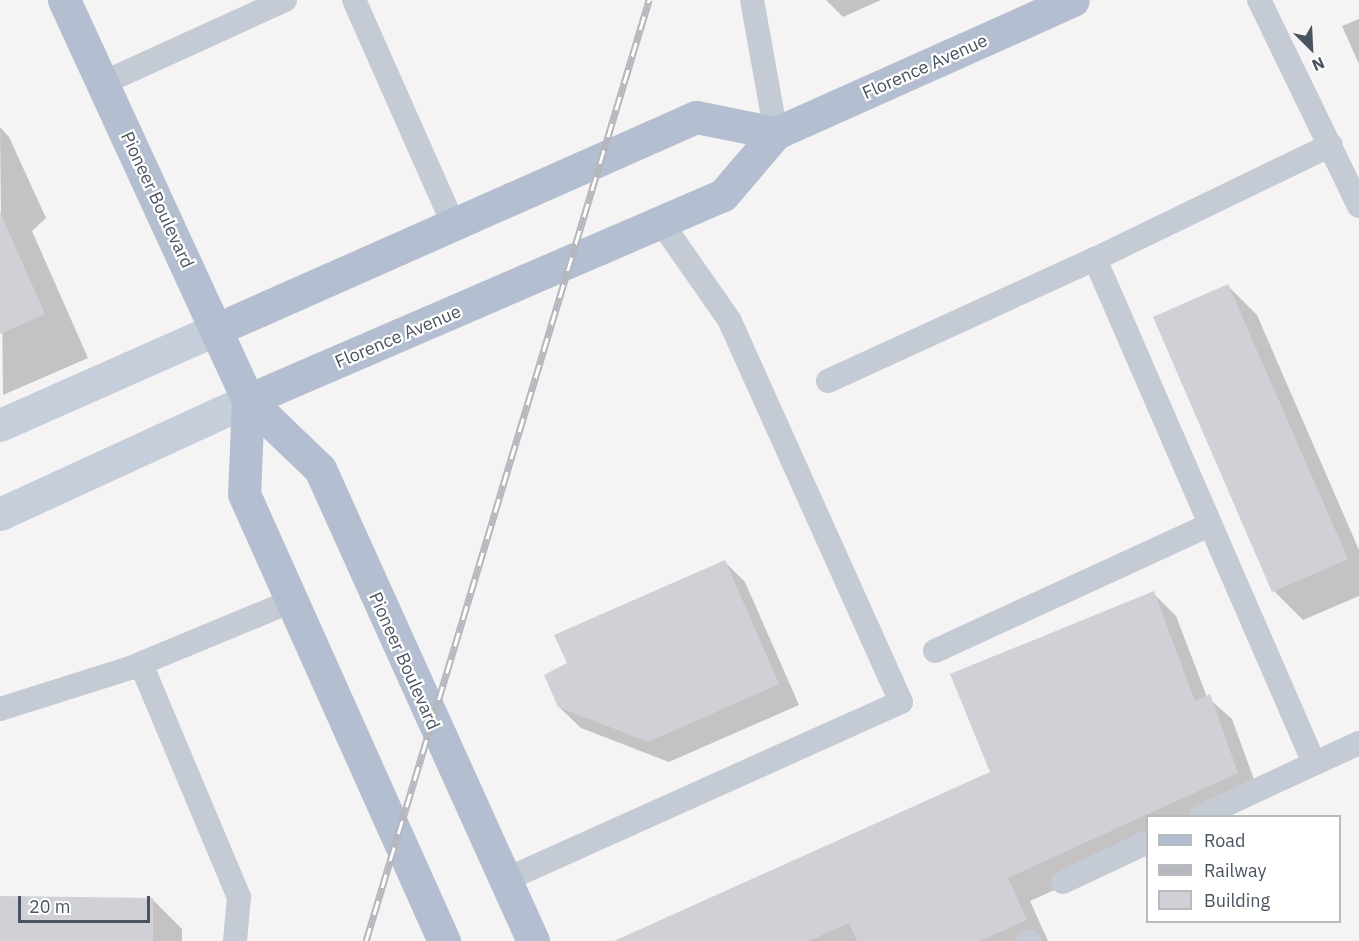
<!DOCTYPE html>
<style>
body{margin:0}
#map{position:relative;width:1359px;height:941px;overflow:hidden;background:#f5f3f3;font-family:"IBM Plex Sans",sans-serif}
div>[style]{position:absolute}
.shadow>*{inset:0;background:#0003}
.building>*{inset:0;background:#cfd1d7}
.service>*{height:24px;margin:-12px;padding:0 12px;transform-origin:12px;border-radius:12px;background:#c4cbd4}
.secondary>*{height:33px;margin:-16.5px;padding:0 16.5px;transform-origin:16.5px;border-radius:16.5px;background:#c6cedb}
.primary>*{height:33px;margin:-16.5px;padding:0 16.5px;transform-origin:16.5px;border-radius:16.5px;background:#b3bfd0}
.rail>*{height:7px;margin-top:-3.5px;transform-origin:0;background:repeating-linear-gradient(90deg,#fff 0 14px,#b5b7bd 0 28px);box-sizing:border-box;border-block:2px solid #b5b7bd}
span{translate:-50% -50%;white-space:nowrap;text-align:center;line-height:1.15;-webkit-text-stroke:4.5px #fff;paint-order:stroke}
.street-label{font-size:18px;color:#4a5460}
.legend{position:absolute;left:1146px;top:815px;width:195px;height:108px;box-sizing:border-box;background:#fff;border:2px solid #b7bbbf;margin:0;padding:8px 10px;list-style:none;font-size:18px;color:#4a5460}
.legend li{display:flex;align-items:center;gap:12px;height:30px}
.legend b{width:30px;border:2px solid #b7bbbf}
.north{position:absolute;left:1281px;top:18px;width:60px;height:60px;-webkit-text-stroke:4px #fff;paint-order:stroke;rotate:156deg;font-size:16px;font-weight:700;line-height:24px;text-align:center;color:#4a5460}
.north::after{content:'';display:block;margin:auto;width:21px;height:27px;background:#4a5460;clip-path:polygon(50% 0,100% 100%,50% 72%,0 100%)}
.scale{position:absolute;left:18px;top:896px;width:132px;height:27px;box-sizing:border-box;border:3px solid #4a5460;border-top:0;padding-left:8px;font-size:18px;line-height:21px;white-space:nowrap;color:#4a5460;-webkit-text-stroke:4px #fff;paint-order:stroke}
</style>
<div id="map">
<div class="shadow">
<i style="clip-path:polygon(826px 0,881px 0,843px 17px)"></i>
<i style="clip-path:polygon(1359px 19px,1359px 64px,1342px 26px)"></i>
<i style="clip-path:polygon(0 127px,9px 137px,46px 218px,32px 231px,88px 358px,3px 395px)"></i>
<i style="clip-path:polygon(1228px 286px,1257px 315px,1359px 550px,1359px 596px,1303px 620px,1274px 591px)"></i>
<i style="clip-path:polygon(724px 561px,745px 582px,799px 705px,669px 762px,581px 728px,559px 707px,569px 664px)"></i>
<i style="clip-path:polygon(1153px 593px,1176px 616px,1207px 697px,1232px 719px,1260px 796px,1216px 816px,1148px 816px,1148px 848px,1030px 901px,1048px 941px,650px 941px,992px 773px)"></i>
<i style="clip-path:polygon(0 897px,153px 900px,182px 929px,182px 941px,0 941px)"></i>
</div>
<div class="building">
<i style="clip-path:polygon(0 212px,45px 314px,0 334px)"></i>
<i style="clip-path:polygon(1228px 284px,1348px 559px,1272px 592px,1153px 317px)"></i>
<i style="clip-path:polygon(725px 560px,779px 684px,648px 742px,558px 707px,544px 675px,567px 663px,554px 635px)"></i>
<i style="clip-path:polygon(1154px 591px,1195px 701px,1210px 694px,1238px 773px,1008px 878px,1027px 920px,980px 941px,857px 941px,849px 923px,809px 941px,614px 941px,990px 772px,950px 674px)"></i>
<i style="clip-path:polygon(0 896px,153px 898px,153px 941px,0 941px)"></i>
</div>
<div class="service">
<i style="left:354px;top:0;width:247px;rotate:66.1deg"></i>
<i style="left:752px;top:0;width:135px;rotate:79.8deg"></i>
<i style="left:1259px;top:0;width:229px;rotate:64.1deg"></i>
<i style="left:103px;top:83px;width:200px;rotate:-24.5deg"></i>
<i style="left:1095px;top:259px;width:262px;rotate:-25.8deg"></i>
<i style="left:828px;top:381px;width:294px;rotate:-24.6deg"></i>
<i style="left:1095px;top:259px;width:550px;rotate:66.51deg"></i>
<i style="left:935px;top:651px;width:299px;rotate:-24.7deg"></i>
<i style="left:141px;top:664px;width:253px;rotate:67.2deg"></i>
<i style="left:239px;top:897px;width:44px;rotate:95.2deg"></i>
<i style="left:0;top:709px;width:136px;rotate:-17.5deg"></i>
<i style="left:130px;top:668px;width:175px;rotate:-22.5deg"></i>
<i style="left:1201px;top:816px;width:174px;rotate:-24.8deg"></i>
<i style="left:505px;top:880px;width:434px;rotate:-24.2deg"></i>
<i style="left:901px;top:702px;width:418px;rotate:-114.2deg"></i>
<i style="left:730px;top:321px;width:121px;rotate:-124.9deg"></i>
<i style="left:1063px;top:882px;width:94px;rotate:-25.2deg"></i>
<i style="left:1028px;top:941px;width:1px"></i>
</div>
<div class="secondary">
<i style="left:0;top:425px;width:237px;rotate:-23.9deg"></i>
<i style="left:0;top:514px;width:273px;rotate:-24.7deg"></i>
</div>
<div class="primary">
<i style="left:64px;top:0;width:440px;rotate:65.3deg"></i>
<i style="left:248px;top:400px;width:100px;rotate:43.8deg"></i>
<i style="left:320px;top:469px;width:518px;rotate:65.71deg"></i>
<i style="left:217px;top:329px;width:524px;rotate:-23.87deg"></i>
<i style="left:696px;top:117px;width:82px;rotate:11.3deg"></i>
<i style="left:248px;top:400px;width:517px;rotate:-23.34deg"></i>
<i style="left:723px;top:195px;width:82px;rotate:-49.5deg"></i>
<i style="left:776px;top:133px;width:325px;rotate:-24.1deg"></i>
<i style="left:248px;top:400px;width:94px;rotate:92.4deg"></i>
<i style="left:244px;top:494px;width:490px;rotate:65.9deg"></i>
</div>
<div class="rail">
<i style="left:366px;top:941px;width:983px;rotate:-73.26deg"></i>
</div>
<div class="street-label">
<span style="left:925px;top:67px;rotate:-24deg">Florence Avenue</span>
<span style="left:157px;top:200px;rotate:65deg">Pioneer Boulevard</span>
<span style="left:398px;top:337px;rotate:-23deg">Florence Avenue</span>
<span style="left:404px;top:661px;rotate:66deg">Pioneer Boulevard</span>
</div>
<ul class="legend">
<li><b style="height:8px;background:#b3bfd0"></b>Road</li>
<li><b style="height:8px;background:#b5b7bd"></b>Railway</li>
<li><b style="height:16px;background:#cfd1d7"></b>Building</li>
</ul>
<div class="north">N</div>
<div class="scale">20 m</div>
</div>
